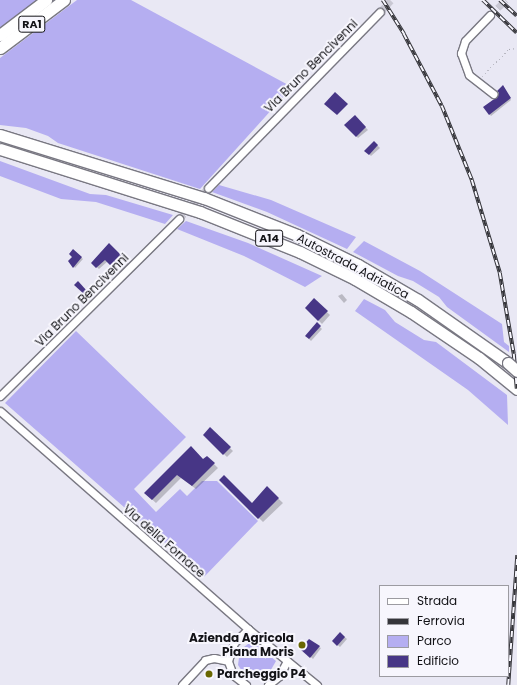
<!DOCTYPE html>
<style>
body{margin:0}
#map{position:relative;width:517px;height:685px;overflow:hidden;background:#e9e8f4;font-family:Poppins,sans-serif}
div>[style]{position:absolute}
.green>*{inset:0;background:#b5aef1}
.shadow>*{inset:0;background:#0003}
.building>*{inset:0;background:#473686}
.minor-tunnel>*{height:7px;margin-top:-3.5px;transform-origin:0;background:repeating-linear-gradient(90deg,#c9c8d3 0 7px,transparent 0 10.5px)}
.path>*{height:1px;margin-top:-0.5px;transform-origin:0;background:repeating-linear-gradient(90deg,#a2a2ab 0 1px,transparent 0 4px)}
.roads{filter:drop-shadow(1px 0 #797882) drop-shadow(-1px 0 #797882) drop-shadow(0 1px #797882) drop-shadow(0 -1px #797882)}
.minor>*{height:7px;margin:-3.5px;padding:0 3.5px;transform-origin:3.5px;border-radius:3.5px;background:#fff}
.highway>*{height:11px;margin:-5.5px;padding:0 5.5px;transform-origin:5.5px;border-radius:5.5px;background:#fff}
.rail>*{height:3.5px;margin-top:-1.75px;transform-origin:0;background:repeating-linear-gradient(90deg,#f7f6fd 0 6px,#35353a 0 12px);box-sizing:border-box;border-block:1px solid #35353a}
.bridges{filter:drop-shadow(1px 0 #797882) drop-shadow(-1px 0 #797882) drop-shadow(0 1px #797882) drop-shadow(0 -1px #797882)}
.highway-bridge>*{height:11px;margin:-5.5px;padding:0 5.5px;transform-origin:5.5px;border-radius:5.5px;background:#fff}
.dots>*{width:11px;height:11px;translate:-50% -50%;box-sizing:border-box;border:2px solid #f7f6fd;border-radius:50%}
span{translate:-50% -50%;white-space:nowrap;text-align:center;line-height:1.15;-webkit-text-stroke:4px #f7f6fd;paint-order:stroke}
.shield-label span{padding:1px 3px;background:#f7f6fd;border:1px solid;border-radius:3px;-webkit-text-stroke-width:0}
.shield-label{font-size:11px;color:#131317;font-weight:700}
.street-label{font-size:12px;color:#131317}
.poi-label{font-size:12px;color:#131317;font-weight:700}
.right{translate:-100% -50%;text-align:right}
.left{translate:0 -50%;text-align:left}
.legend{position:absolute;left:379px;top:585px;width:130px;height:92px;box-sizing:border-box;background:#f7f6fd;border:1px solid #9c9ba1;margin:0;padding:5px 7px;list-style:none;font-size:12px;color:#131317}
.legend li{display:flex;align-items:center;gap:8px;height:20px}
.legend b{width:20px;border:1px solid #9c9ba1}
</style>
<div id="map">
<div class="green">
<i style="clip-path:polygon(0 0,37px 0,0 28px)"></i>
<i style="clip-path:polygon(77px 0,131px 0,292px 87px,200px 189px,58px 143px,48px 136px,26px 128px,0 125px,0 58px)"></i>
<i style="clip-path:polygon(0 161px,90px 194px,106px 195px,173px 215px,165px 224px,96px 202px,61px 199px,0 176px)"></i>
<i style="clip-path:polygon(219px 185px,271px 200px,356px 237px,347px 249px,267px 212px,212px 192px)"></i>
<i style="clip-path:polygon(186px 221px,248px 243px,322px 276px,305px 287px,244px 256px,177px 229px)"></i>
<i style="clip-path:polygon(364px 241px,420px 271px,502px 324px,504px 342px,509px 346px,509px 352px,447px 307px,439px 297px,413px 281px,398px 276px,353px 252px)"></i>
<i style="clip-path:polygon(364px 299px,385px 310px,395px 322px,424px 340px,436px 342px,507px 395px,508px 425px,468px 390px,355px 311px)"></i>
<i style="clip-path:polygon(76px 331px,186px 437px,134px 489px,156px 512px,180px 489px,187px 496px,202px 481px,217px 481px,258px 521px,204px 577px,5px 403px)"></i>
<i style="clip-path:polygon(252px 641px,276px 661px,268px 675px,258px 679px,244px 674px,238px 665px,240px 650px)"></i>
</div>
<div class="shadow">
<i style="clip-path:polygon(503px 86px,511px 100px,491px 116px,484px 107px,497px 98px)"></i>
<i style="clip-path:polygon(355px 116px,368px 130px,358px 138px,346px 125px)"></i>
<i style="clip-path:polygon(374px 142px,380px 148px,371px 156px,366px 151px)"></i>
<i style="clip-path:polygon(109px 244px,129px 264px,120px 273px,108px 261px,99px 269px,92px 263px)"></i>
<i style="clip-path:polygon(73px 250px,83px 259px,75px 268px,70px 261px,73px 257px)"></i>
<i style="clip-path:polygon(342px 294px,347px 300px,344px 303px,338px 296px)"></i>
<i style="clip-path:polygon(314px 300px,330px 315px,322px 324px,306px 308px)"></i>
<i style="clip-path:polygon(317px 324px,322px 329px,311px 341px,306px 336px)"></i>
<i style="clip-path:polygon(210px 429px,233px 451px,227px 457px,204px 435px)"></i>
<i style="clip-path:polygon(207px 457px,218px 468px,196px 489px,181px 478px,156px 503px,145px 493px)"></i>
<i style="clip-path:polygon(220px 480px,252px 504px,267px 488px,283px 503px,263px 522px)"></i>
<i style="clip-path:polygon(340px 633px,347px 639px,340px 647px,333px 641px)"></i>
<i style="clip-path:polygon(319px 647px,321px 648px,313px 659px,302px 649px)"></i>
</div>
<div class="building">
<i style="clip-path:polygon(503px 85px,511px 98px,489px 115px,483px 107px,497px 97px,499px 93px,497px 91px)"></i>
<i style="clip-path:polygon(335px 92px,348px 104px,337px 115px,324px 104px)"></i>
<i style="clip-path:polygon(355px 115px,366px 127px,356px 137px,344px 125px)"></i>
<i style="clip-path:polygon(374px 141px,378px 145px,369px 155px,364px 151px)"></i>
<i style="clip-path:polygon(109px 243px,128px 262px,117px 272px,105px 260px,96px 268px,91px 263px)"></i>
<i style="clip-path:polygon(73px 249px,82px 257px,73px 268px,68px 261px,72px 257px,69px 254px)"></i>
<i style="clip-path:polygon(78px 281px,87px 291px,84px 294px,74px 285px)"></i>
<i style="clip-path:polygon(314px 298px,328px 311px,318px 321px,305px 308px)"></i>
<i style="clip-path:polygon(317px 322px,321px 326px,309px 339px,305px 336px)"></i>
<i style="clip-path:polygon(210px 427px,231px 447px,223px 455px,203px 435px)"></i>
<i style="clip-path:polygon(191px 446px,203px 459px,207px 456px,215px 463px,192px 486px,177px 475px,152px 500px,144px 493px)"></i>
<i style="clip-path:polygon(224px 475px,252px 503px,267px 486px,279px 498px,258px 519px,219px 480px)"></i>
<i style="clip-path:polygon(340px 632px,345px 637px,337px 646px,332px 641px)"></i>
<i style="clip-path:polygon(309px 639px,320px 646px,310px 658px,300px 649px)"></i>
</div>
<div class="minor-tunnel">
<i style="left:380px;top:12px;width:16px;rotate:-47deg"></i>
<i style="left:490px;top:15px;width:22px;rotate:-43deg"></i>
<i style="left:179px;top:219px;width:42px;rotate:-46.9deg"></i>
</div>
<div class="path">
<i style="left:482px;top:76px;width:38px;rotate:-45deg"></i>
<i style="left:509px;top:49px;width:8px;rotate:-7deg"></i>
</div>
<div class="roads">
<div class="minor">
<i style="left:490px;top:15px;width:36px;rotate:134deg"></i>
<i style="left:465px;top:41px;width:13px;rotate:108deg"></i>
<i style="left:461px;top:53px;width:23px;rotate:70deg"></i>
<i style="left:469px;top:75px;width:31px;rotate:38deg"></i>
<i style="left:208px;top:188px;width:246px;rotate:-45.7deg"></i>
<i style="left:0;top:396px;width:252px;rotate:-44.7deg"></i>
<i style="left:0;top:411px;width:330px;rotate:41.3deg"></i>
<i style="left:248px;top:629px;width:89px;rotate:39.1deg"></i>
<i style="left:182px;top:685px;width:34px;rotate:-47deg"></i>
<i style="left:205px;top:660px;width:9px;rotate:-13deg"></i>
<i style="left:214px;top:658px;width:14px;rotate:12deg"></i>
<i style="left:246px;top:685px;width:16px;rotate:-142deg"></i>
<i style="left:233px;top:675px;width:15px;rotate:-110deg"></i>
<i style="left:228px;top:661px;width:19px;rotate:-72deg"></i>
<i style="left:234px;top:643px;width:20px;rotate:-45deg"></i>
<i style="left:268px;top:685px;width:14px;rotate:-39deg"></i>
<i style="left:279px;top:676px;width:17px;rotate:-62deg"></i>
</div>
<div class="highway">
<i style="left:0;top:35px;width:58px;rotate:-37.3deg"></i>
<i style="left:0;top:48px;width:80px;rotate:-36.9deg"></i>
<i style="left:0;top:135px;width:214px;rotate:17.2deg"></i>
<i style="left:204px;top:198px;width:100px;rotate:21.7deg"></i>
<i style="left:297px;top:235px;width:68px;rotate:26.2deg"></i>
<i style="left:358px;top:265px;width:69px;rotate:30.3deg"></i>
<i style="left:418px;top:300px;width:110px;rotate:35deg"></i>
<i style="left:0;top:149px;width:210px;rotate:17.5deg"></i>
<i style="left:200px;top:212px;width:108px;rotate:21.8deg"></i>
<i style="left:300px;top:252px;width:61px;rotate:26.1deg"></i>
<i style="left:355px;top:279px;width:65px;rotate:30.5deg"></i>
<i style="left:411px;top:312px;width:82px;rotate:34.1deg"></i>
<i style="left:479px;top:358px;width:49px;rotate:39.2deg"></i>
</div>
</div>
<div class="rail">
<i style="left:383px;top:0;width:40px;rotate:58deg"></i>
<i style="left:404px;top:34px;width:81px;rotate:62.2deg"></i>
<i style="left:442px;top:106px;width:80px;rotate:67.9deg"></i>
<i style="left:472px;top:180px;width:97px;rotate:73.2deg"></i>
<i style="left:500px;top:273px;width:82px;rotate:80.2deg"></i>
<i style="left:514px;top:354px;width:35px;rotate:85deg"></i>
<i style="left:483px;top:0;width:47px;rotate:44.1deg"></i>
<i style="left:500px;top:0;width:23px;rotate:43deg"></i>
<i style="left:508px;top:685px;width:130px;rotate:-86deg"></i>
</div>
<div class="bridges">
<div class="highway-bridge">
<i style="left:508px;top:363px;width:12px;rotate:42deg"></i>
</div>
</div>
<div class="dots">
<i style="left:302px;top:645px;background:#696701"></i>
<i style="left:209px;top:674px;background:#696701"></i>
</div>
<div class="shield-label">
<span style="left:32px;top:24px">RA1</span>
<span style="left:269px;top:238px">A14</span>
</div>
<div class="street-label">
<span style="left:311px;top:66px;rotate:-45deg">Via Bruno Bencivenni</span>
<span style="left:353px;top:266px;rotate:28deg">Autostrada Adriatica</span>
<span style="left:82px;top:300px;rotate:-45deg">Via Bruno Bencivenni</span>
<span style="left:164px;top:541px;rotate:41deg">Via della Fornace</span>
</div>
<div class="poi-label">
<span class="right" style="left:294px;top:645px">Azienda Agricola<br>Piana Moris</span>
<span class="left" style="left:217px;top:674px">Parcheggio P4</span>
</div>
<ul class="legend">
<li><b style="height:5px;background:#fff"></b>Strada</li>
<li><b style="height:5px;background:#35353a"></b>Ferrovia</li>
<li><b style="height:11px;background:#b5aef1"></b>Parco</li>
<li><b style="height:11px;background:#473686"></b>Edificio</li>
</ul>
</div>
